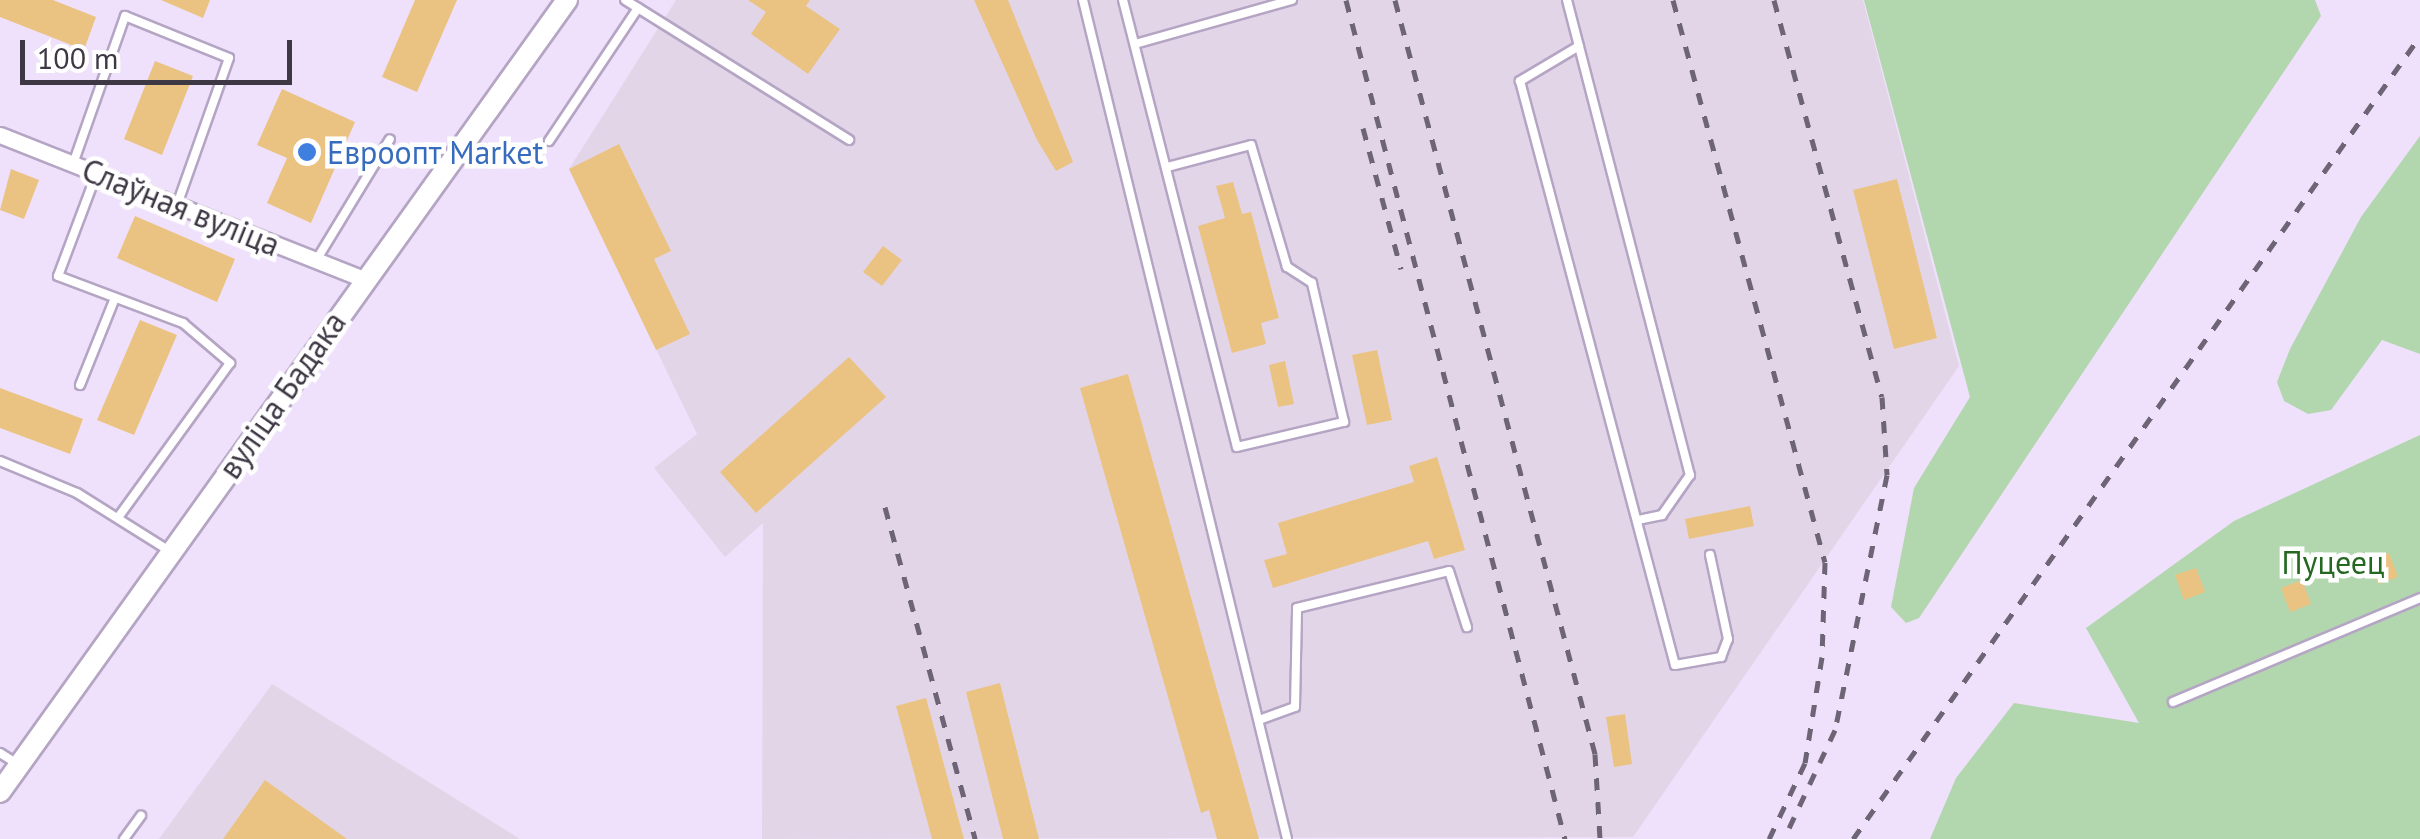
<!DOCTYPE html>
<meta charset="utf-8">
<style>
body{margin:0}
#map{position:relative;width:2420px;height:839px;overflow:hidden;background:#efe1fb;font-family:"PT Sans",sans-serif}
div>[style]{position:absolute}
.industrial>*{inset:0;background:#e3d5e8}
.green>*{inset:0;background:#b2d6ae}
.building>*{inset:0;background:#eac382}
.roads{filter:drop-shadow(2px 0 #b5a5c4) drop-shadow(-2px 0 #b5a5c4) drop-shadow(0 2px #b5a5c4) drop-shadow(0 -2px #b5a5c4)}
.lane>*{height:8px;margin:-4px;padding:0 4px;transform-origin:4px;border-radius:4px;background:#fff}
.street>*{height:15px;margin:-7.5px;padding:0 7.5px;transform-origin:7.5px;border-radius:7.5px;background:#fff}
.secondary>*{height:20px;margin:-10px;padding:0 10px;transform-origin:10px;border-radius:10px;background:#fff}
.rail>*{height:5px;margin-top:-2.5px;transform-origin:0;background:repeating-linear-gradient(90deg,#6d6475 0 12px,transparent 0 24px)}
.dots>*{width:28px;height:28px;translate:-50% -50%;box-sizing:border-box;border:5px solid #fff;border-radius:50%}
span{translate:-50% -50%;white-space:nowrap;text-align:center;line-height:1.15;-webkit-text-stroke:9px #fff;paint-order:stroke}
.shop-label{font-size:32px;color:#366cbe}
.left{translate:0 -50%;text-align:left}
.street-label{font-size:32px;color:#3e3744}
.park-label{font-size:32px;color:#256821}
.scale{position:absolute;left:20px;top:40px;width:272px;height:45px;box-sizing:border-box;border:5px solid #3e3744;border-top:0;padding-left:12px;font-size:30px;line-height:35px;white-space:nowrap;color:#3e3744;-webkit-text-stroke:8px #fff;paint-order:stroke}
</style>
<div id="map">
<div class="industrial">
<i style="clip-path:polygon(676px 0,1863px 0,1959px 366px,1633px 837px,762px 839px,763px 523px,725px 557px,654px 468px,697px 434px,569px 169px)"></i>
<i style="clip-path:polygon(272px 684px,520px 839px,159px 839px)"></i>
</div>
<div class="green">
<i style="clip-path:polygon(1864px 0,2315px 0,2321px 16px,1919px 618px,1906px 623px,1891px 607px,1914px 488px,1970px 397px)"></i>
<i style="clip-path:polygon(2420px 136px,2420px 354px,2382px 340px,2331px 410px,2308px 414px,2284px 401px,2277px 382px,2290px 349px,2361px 217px)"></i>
<i style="clip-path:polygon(2420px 435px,2420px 839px,1930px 839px,1956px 778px,2014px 703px,2139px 723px,2086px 628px,2234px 521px)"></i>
</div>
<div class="building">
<i style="clip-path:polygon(0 0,53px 0,96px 17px,84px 50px,0 17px)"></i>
<i style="clip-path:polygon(161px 0,210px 0,203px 18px)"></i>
<i style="clip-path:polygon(415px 0,457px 0,417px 92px,382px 77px)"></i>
<i style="clip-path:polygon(748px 0,810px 0,806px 6px,840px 29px,808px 74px,751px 34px,766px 12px)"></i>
<i style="clip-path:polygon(974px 0,1008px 0,1073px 162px,1056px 171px,1037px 140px)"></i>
<i style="clip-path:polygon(155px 61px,193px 76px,162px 155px,124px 139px)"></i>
<i style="clip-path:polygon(282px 89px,355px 122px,311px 223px,267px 203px,287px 158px,257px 145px)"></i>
<i style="clip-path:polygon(619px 144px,671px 251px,654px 259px,690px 334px,656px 350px,569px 169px)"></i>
<i style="clip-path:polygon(11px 169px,39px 180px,24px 219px,0 210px)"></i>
<i style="clip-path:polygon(1897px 179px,1937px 338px,1894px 349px,1853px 190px)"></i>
<i style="clip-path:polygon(1233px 182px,1242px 214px,1251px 212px,1279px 318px,1261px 323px,1266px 344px,1232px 353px,1198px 226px,1225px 218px,1216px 186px)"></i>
<i style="clip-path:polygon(135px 216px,235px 259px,217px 302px,117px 258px)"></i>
<i style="clip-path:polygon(883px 246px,902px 260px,882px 286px,863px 272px)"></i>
<i style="clip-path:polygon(140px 320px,177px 335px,134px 435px,97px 420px)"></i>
<i style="clip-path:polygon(1377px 350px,1392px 420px,1367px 425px,1352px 355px)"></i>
<i style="clip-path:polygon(849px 357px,886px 397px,756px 513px,720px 472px)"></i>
<i style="clip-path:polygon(1285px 361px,1294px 404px,1278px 407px,1269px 365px)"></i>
<i style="clip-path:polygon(1128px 374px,1259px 839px,1217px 839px,1209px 810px,1201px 813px,1080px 388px)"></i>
<i style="clip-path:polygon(0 388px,83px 419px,70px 454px,0 428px)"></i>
<i style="clip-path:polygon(1437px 457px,1465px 550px,1434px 559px,1428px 541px,1273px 588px,1264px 560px,1287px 554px,1278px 523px,1414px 482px,1409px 466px)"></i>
<i style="clip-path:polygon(1750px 506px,1754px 526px,1689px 539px,1685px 519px)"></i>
<i style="clip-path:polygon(2389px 553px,2398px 577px,2378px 584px,2369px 560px)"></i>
<i style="clip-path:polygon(2196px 568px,2205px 592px,2184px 600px,2175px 575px)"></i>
<i style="clip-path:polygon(2302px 580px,2311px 604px,2290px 612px,2281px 588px)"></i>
<i style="clip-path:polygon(1000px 683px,1039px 839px,1003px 839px,966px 692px)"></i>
<i style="clip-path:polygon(926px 698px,964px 839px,932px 839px,896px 706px)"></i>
<i style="clip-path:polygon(1625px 714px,1632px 764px,1614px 767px,1606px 717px)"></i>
<i style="clip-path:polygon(265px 780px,347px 839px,223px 839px)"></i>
</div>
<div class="roads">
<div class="lane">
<i style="left:1083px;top:0;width:863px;rotate:76.33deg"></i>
<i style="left:1123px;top:0;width:461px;rotate:75.7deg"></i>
<i style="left:1237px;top:447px;width:110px;rotate:-13.2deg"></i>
<i style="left:1344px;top:422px;width:143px;rotate:-103deg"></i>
<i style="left:1312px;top:283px;width:30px;rotate:-147deg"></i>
<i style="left:1287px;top:267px;width:127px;rotate:-106.4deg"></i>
<i style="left:1251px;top:145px;width:87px;rotate:165.3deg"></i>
<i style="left:1567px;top:0;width:491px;rotate:75.5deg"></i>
<i style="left:1690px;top:475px;width:49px;rotate:125deg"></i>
<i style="left:1662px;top:515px;width:25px;rotate:168deg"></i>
<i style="left:638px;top:8px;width:249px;rotate:32deg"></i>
<i style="left:1135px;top:44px;width:163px;rotate:-15.7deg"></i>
<i style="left:1579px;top:46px;width:69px;rotate:149.3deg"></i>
<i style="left:1520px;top:81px;width:604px;rotate:75.14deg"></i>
<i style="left:1675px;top:665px;width:47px;rotate:-9.9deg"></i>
<i style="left:1721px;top:657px;width:19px;rotate:-69deg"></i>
<i style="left:1728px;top:639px;width:86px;rotate:-102.1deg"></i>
<i style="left:549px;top:141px;width:160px;rotate:-56.2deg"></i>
<i style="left:638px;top:8px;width:15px;rotate:-148deg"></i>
<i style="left:73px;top:164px;width:157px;rotate:-70.6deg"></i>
<i style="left:125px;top:16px;width:112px;rotate:22deg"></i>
<i style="left:229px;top:58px;width:156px;rotate:109.5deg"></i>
<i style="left:96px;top:175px;width:108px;rotate:110.6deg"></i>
<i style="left:58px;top:276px;width:134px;rotate:20.6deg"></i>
<i style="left:183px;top:323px;width:62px;rotate:40.4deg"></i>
<i style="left:230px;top:363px;width:191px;rotate:125.9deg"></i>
<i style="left:317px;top:259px;width:140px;rotate:-58.7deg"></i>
<i style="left:80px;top:385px;width:94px;rotate:-68.1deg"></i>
<i style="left:0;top:461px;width:83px;rotate:22.6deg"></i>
<i style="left:77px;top:493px;width:107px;rotate:32.1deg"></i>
<i style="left:2173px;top:702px;width:268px;rotate:-22.8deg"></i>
<i style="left:1259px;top:720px;width:38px;rotate:-20deg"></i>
<i style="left:1295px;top:707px;width:99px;rotate:-88.8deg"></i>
<i style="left:1297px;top:608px;width:156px;rotate:-13.7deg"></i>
<i style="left:1449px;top:571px;width:59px;rotate:72.2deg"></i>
<i style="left:0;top:753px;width:19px;rotate:32deg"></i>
<i style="left:124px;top:839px;width:29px;rotate:-54deg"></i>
</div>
<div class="street">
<i style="left:0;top:135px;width:391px;rotate:21.6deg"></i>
</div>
<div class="secondary">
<i style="left:0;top:792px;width:974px;rotate:-54.4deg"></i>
</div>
</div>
<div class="rail">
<i style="left:1346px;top:0;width:867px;rotate:75.37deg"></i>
<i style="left:1395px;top:0;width:780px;rotate:75.14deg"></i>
<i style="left:1595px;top:754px;width:85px;rotate:86.6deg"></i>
<i style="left:1673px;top:0;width:582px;rotate:74.87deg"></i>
<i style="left:1825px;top:562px;width:95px;rotate:91.8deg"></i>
<i style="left:1822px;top:657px;width:107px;rotate:99.1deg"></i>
<i style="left:1805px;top:763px;width:84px;rotate:115.3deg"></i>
<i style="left:1774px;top:0;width:411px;rotate:74.8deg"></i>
<i style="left:1882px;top:397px;width:78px;rotate:86.3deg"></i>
<i style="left:1887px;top:475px;width:260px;rotate:101.5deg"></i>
<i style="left:1835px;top:730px;width:120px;rotate:115.1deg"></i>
<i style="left:1363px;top:128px;width:146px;rotate:74.9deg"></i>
<i style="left:885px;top:507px;width:344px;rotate:74.8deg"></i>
<i style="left:1853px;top:839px;width:983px;rotate:-54.77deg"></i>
</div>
<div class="dots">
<i style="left:307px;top:152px;background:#3f7fe0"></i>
</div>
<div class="shop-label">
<span class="left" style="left:327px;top:152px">Евроопт Market</span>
</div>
<div class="street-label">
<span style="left:181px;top:207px;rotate:22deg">Слаўная вуліца</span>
<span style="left:282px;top:395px;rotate:-55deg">вуліца Бадака</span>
</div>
<div class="park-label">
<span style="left:2333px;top:562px">Пуцеец</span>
</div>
<div class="scale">100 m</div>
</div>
